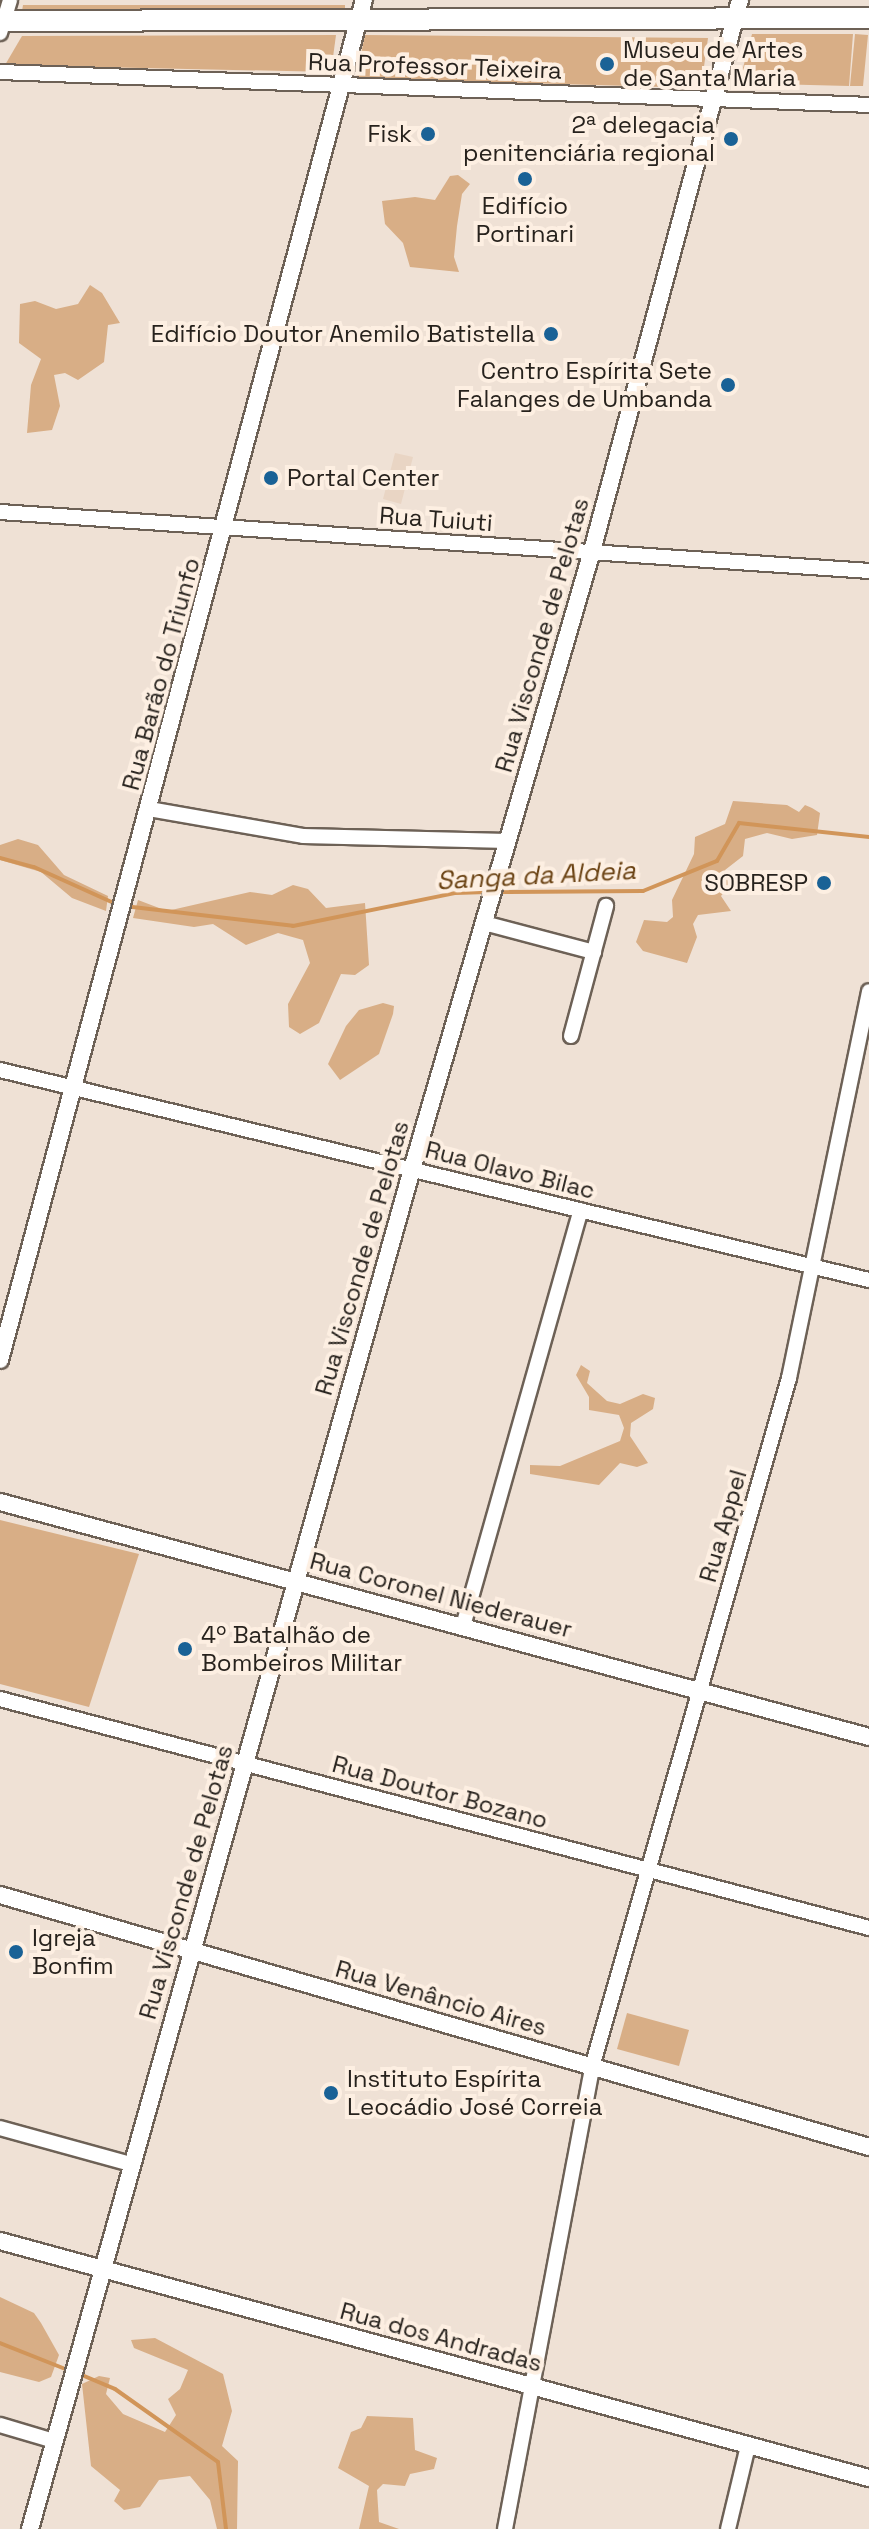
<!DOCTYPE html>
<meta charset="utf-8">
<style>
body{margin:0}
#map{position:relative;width:869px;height:2529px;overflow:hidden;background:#efe1d5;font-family:"Space Grotesk",sans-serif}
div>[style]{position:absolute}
.built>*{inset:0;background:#e9d5c4}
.green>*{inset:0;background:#d8ae86}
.stream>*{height:4px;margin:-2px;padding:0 2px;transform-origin:2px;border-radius:2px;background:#d19559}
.roads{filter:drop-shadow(2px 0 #6d6156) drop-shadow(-2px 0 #6d6156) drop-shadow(0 2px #6d6156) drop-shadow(0 -2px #6d6156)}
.minor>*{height:14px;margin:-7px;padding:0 7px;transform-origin:7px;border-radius:7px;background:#fff}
.tertiary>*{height:16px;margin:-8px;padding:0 8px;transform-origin:8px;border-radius:8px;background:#fff}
.secondary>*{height:20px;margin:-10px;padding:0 10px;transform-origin:10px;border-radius:10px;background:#fff}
.dots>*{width:22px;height:22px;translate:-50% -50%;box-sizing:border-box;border:4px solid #fdefe2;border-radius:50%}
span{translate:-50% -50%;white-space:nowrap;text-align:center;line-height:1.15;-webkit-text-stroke:8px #fdefe2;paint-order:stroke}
.poi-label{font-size:24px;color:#27221d}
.left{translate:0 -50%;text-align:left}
.right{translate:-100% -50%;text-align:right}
.street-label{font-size:24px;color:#27221d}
.water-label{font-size:26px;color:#6a4213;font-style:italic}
</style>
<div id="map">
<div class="built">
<i style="clip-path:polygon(395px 453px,413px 457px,401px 504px,383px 499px)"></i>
</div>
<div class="green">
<i style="clip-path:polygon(23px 5px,345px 5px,345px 11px,22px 11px)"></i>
<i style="clip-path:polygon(752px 34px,853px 34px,849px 86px,739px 83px)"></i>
<i style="clip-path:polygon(855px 34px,868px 35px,863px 86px,850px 86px)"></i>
<i style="clip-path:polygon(336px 35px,331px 72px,5px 65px,22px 36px)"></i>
<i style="clip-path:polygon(365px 35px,708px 38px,701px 88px,356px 78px)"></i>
<i style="clip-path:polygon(458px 175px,470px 184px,462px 194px,457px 226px,454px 257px,459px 272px,410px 267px,403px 243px,385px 224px,382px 201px,415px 197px,435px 200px,450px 176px)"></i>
<i style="clip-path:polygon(90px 285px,102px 293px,120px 323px,108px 325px,104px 362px,78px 380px,65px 373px,54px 375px,60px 406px,52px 430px,27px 433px,31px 385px,41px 359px,19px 343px,20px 304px,35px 301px,56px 309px,78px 304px)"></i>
<i style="clip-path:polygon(733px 801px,787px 805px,799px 812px,805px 805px,812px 808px,820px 813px,817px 835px,792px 839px,767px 833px,745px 839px,743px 856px,725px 870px,729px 886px,721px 896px,731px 911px,698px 915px,693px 924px,697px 937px,687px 963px,643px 951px,636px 942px,644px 920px,667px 922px,673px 917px,672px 900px,694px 854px,695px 837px,725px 824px)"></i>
<i style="clip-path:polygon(18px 839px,38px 845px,64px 875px,108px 896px,106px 911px,72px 898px,41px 872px,0 860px,0 845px)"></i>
<i style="clip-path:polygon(293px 885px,308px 889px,326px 908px,365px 903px,369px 965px,355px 975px,341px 974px,319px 1023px,300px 1034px,289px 1027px,288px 1004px,310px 963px,303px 940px,278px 933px,246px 945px,213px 924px,194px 927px,133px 918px,138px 900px,167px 911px,250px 892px,272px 895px)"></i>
<i style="clip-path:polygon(383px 1003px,394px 1006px,393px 1014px,379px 1054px,340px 1080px,328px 1064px,346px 1026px,359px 1010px)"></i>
<i style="clip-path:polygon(581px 1365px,590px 1371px,587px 1383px,607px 1401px,620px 1404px,643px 1394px,655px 1398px,653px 1409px,631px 1423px,630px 1436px,648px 1463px,637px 1467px,620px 1463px,599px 1485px,530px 1474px,530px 1465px,560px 1466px,620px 1441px,624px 1428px,619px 1415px,589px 1410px,589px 1397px,576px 1375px)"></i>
<i style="clip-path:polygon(0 1520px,139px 1554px,89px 1707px,0 1684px)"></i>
<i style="clip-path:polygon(627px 2013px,689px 2030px,679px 2066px,617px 2049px)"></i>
<i style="clip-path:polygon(0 2297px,34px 2313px,41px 2323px,59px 2355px,51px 2377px,39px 2382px,0 2372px)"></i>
<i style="clip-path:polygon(155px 2338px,223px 2374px,232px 2411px,222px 2446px,238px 2461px,237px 2529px,217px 2529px,210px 2500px,190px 2476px,159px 2480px,140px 2507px,124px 2510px,114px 2501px,120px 2490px,91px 2466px,82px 2384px,99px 2376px,110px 2378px,106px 2394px,123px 2414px,165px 2432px,176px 2415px,168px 2399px,180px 2389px,188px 2370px,134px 2348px,131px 2340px)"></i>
<i style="clip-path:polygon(367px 2416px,413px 2418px,415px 2450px,437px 2458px,434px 2469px,410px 2474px,405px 2486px,383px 2484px,377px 2490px,379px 2522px,399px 2529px,359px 2529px,369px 2486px,338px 2468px,351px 2432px,361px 2428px)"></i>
</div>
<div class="stream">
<i style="left:0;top:858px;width:35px;rotate:15deg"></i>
<i style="left:34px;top:867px;width:90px;rotate:24.3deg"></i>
<i style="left:496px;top:892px;width:147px;rotate:-0.4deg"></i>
<i style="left:643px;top:891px;width:80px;rotate:-22.1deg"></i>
<i style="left:717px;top:861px;width:44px;rotate:-59.9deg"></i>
<i style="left:739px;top:823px;width:131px;rotate:6.1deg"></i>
<i style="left:124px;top:906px;width:170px;rotate:6.7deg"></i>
<i style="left:293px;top:926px;width:165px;rotate:-11.5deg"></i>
<i style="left:455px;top:893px;width:32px;rotate:-2deg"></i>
<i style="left:0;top:2343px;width:73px;rotate:21.7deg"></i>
<i style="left:77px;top:2373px;width:41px;rotate:22.8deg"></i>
<i style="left:115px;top:2389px;width:126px;rotate:35.3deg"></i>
<i style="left:218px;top:2462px;width:67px;rotate:83.2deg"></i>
</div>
<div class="roads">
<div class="minor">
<i style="left:0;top:33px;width:34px;rotate:-73deg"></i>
<i style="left:0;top:72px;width:870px;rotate:2.17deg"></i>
<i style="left:0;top:512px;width:871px;rotate:3.88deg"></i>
<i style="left:149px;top:809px;width:156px;rotate:9.9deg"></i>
<i style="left:303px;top:836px;width:205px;rotate:1.4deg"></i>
<i style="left:484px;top:923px;width:114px;rotate:14.8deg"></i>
<i style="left:571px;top:1036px;width:135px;rotate:-74.9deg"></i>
<i style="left:0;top:1070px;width:894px;rotate:13.59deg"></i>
<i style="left:463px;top:1626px;width:432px;rotate:-74.2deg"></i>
<i style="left:0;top:1699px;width:899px;rotate:14.76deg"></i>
<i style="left:0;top:2128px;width:136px;rotate:15.4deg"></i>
<i style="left:0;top:2425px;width:56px;rotate:16.5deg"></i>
<i style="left:505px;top:2529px;width:470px;rotate:-79.3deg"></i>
<i style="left:592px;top:2067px;width:717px;rotate:-74.04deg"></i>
<i style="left:789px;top:1378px;width:395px;rotate:-78.3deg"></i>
<i style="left:728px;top:2529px;width:85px;rotate:-76.5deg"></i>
</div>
<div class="tertiary">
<i style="left:0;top:1360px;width:1408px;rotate:-75.02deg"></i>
<i style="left:0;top:1502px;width:900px;rotate:15.13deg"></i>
<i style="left:0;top:1895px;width:905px;rotate:16.17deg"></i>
<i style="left:0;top:2241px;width:901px;rotate:15.26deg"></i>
<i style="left:30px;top:2529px;width:1413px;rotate:-74.31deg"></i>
<i style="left:412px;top:1169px;width:644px;rotate:-73.76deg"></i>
<i style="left:592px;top:551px;width:571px;rotate:-74.97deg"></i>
</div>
<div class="secondary">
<i style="left:0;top:21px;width:869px;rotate:-0.2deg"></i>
</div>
</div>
<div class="dots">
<i style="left:607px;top:64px;background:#1a6296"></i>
<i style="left:428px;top:134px;background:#1a6296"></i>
<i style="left:731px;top:139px;background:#1a6296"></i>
<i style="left:525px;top:179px;background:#1a6296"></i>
<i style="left:551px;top:334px;background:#1a6296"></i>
<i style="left:728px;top:385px;background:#1a6296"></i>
<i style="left:271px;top:478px;background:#1a6296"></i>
<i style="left:824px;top:883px;background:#1a6296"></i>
<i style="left:185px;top:1649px;background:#1a6296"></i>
<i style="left:16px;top:1952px;background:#1a6296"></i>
<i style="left:331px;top:2093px;background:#1a6296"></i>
</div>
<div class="poi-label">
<span class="left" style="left:623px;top:64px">Museu de Artes<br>de Santa Maria</span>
<span class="right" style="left:715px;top:139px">2ª delegacia<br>penitenciária regional</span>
<span class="right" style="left:412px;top:134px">Fisk</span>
<span style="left:525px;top:220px">Edifício<br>Portinari</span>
<span class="right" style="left:535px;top:334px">Edifício Doutor Anemilo Batistella</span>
<span class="right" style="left:712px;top:385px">Centro Espírita Sete<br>Falanges de Umbanda</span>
<span class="left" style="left:287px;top:478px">Portal Center</span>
<span class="right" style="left:808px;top:883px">SOBRESP</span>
<span class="left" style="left:201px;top:1649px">4º Batalhão de<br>Bombeiros Militar</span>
<span class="left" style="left:32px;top:1952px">Igreja<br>Bonfim</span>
<span class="left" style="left:347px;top:2093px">Instituto Espírita<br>Leocádio José Correia</span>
</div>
<div class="street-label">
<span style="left:435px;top:66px;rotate:2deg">Rua Professor Teixeira</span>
<span style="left:436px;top:519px;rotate:4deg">Rua Tuiuti</span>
<span style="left:542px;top:635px;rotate:-74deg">Rua Visconde de Pelotas</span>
<span style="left:161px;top:674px;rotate:-75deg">Rua Barão do Triunfo</span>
<span style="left:510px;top:1170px;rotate:14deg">Rua Olavo Bilac</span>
<span style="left:362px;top:1258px;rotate:-74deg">Rua Visconde de Pelotas</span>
<span style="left:723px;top:1526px;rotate:-74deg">Rua Appel</span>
<span style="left:441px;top:1595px;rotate:15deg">Rua Coronel Niederauer</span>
<span style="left:440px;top:1792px;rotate:15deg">Rua Doutor Bozano</span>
<span style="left:186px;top:1882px;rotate:-74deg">Rua Visconde de Pelotas</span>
<span style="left:441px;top:1998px;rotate:16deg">Rua Venâncio Aires</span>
<span style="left:441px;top:2337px;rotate:15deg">Rua dos Andradas</span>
</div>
<div class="water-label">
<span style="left:536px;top:876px;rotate:-3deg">Sanga da Aldeia</span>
</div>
</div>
